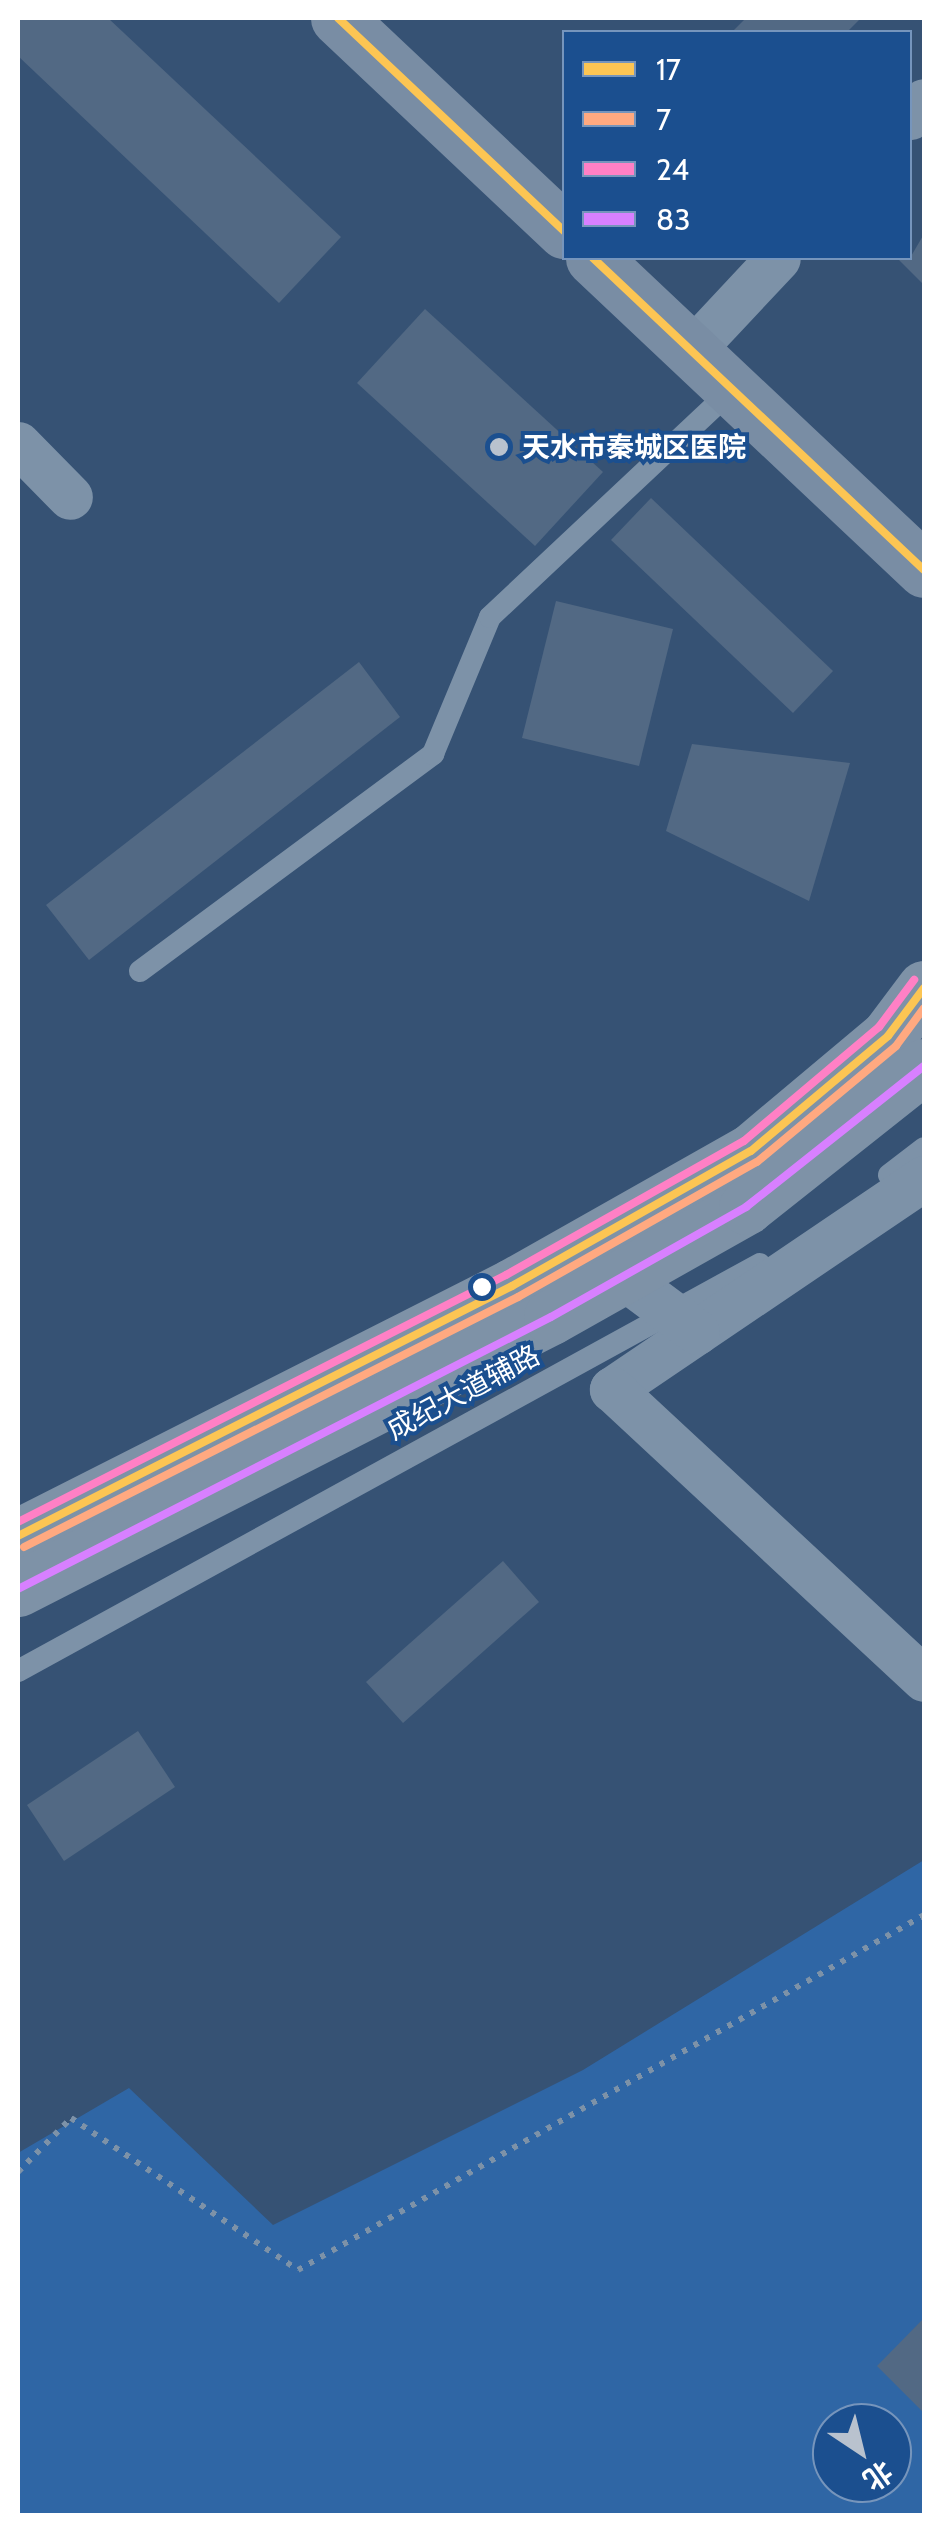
<!DOCTYPE html>
<meta charset="utf-8">
<style>
body{margin:0}
#map{position:relative;width:942px;height:2533px;overflow:hidden;background:#365274;font-family:Cabin,"Noto Sans SC",sans-serif}
div>[style]{position:absolute}
.green>*{inset:0;background:#2f66a5}
.building>*{inset:0;background:#526984}
.path>*{height:6px;margin-top:-3px;transform-origin:0;background:repeating-linear-gradient(90deg,#7d92a8 0 5px,transparent 0 13px)}
.lane>*{height:22px;margin:-11px;padding:0 11px;transform-origin:11px;border-radius:11px;background:#7d92a8}
.street>*{height:45px;margin:-22.5px;padding:0 22.5px;transform-origin:22.5px;border-radius:22.5px;background:#7d92a8}
.secondary>*{height:55px;margin:-27.5px;padding:0 27.5px;transform-origin:27.5px;border-radius:27.5px;background:#798da4}
.highway>*{height:55px;margin:-27.5px;padding:0 27.5px;transform-origin:27.5px;border-radius:27.5px;background:#7e92a7}
.bus-1>*{height:8px;margin:-4px;padding:0 4px;transform-origin:4px;border-radius:4px;background:#fcc553}
.bus-2>*{height:8px;margin:-4px;padding:0 4px;transform-origin:4px;border-radius:4px;background:#ffa980}
.bus-3>*{height:8px;margin:-4px;padding:0 4px;transform-origin:4px;border-radius:4px;background:#ff80c5}
.bus-4>*{height:8px;margin:-4px;padding:0 4px;transform-origin:4px;border-radius:4px;background:#d880ff}
.dots>*{width:28px;height:28px;translate:-50% -50%;box-sizing:border-box;border:5px solid #1b4f8f;border-radius:50%}
span{translate:-50% -50%;white-space:nowrap;text-align:center;line-height:1.15;-webkit-text-stroke:8px #1b4f8f;paint-order:stroke}
.poi-label{font-size:28px;color:#fff;font-weight:700}
.left{translate:0 -50%;text-align:left}
.street-label{font-size:28px;color:#fff}
.frame{position:absolute;inset:0;border:20px solid #fff;pointer-events:none}
.legend{position:absolute;left:562px;top:30px;width:350px;height:230px;box-sizing:border-box;background:#1b4f8f;border:2px solid #7695bc;margin:0;padding:12px 18px;list-style:none;font-size:30px;color:#fff}
.legend li{display:flex;align-items:center;gap:20px;height:50px}
.legend b{width:50px;border:2px solid #7695bc}
.north{position:absolute;left:812px;top:2403px;width:100px;height:100px;box-sizing:border-box;background:#1b4f8f;border:2px solid #7695bc;border-radius:50%;rotate:145deg;font-size:28px;font-weight:700;line-height:40px;text-align:center;color:#fff}
.north::after{content:'';display:block;margin:auto;width:35px;height:45px;background:#b9c2ce;clip-path:polygon(50% 0,100% 100%,50% 72%,0 100%)}
</style>
<div id="map">
<div class="green">
<i style="clip-path:polygon(evenodd,924px 1860px,924px 2515px,18px 2515px,18px 2153px,129px 2088px,273px 2225px,583px 2070px,924px 1860px,832px 2423px,892px 2423px,892px 2483px,832px 2483px,832px 2423px)"></i>
</div>
<div class="building">
<i style="clip-path:polygon(18px 18px,108px 18px,341px 237px,279px 303px,18px 56px)"></i>
<i style="clip-path:polygon(746px 18px,861px 18px,847px 32px,732px 32px)"></i>
<i style="clip-path:polygon(924px 234px,924px 285px,897px 258px,910px 258px)"></i>
<i style="clip-path:polygon(425px 309px,603px 472px,535px 546px,357px 383px)"></i>
<i style="clip-path:polygon(651px 498px,833px 671px,793px 713px,611px 540px)"></i>
<i style="clip-path:polygon(556px 601px,673px 629px,639px 766px,522px 738px)"></i>
<i style="clip-path:polygon(359px 662px,400px 717px,89px 960px,46px 905px)"></i>
<i style="clip-path:polygon(692px 744px,850px 763px,809px 901px,666px 831px)"></i>
<i style="clip-path:polygon(503px 1561px,539px 1602px,403px 1723px,366px 1682px)"></i>
<i style="clip-path:polygon(138px 1731px,175px 1787px,64px 1861px,27px 1805px)"></i>
<i style="clip-path:polygon(924px 2318px,924px 2413px,877px 2366px)"></i>
</div>
<div class="path">
<i style="left:18px;top:2172px;width:76px;rotate:-45.5deg"></i>
<i style="left:71px;top:2118px;width:273px;rotate:33.8deg"></i>
<i style="left:298px;top:2270px;width:720px;rotate:-29.56deg"></i>
</div>
<div class="lane">
<i style="left:140px;top:971px;width:365px;rotate:-36.5deg"></i>
<i style="left:433px;top:754px;width:148px;rotate:-67.4deg"></i>
<i style="left:490px;top:617px;width:333px;rotate:-43.2deg"></i>
<i style="left:889px;top:1175px;width:44px;rotate:-37.6deg"></i>
<i style="left:18px;top:1671px;width:846px;rotate:-28.75deg"></i>
</div>
<div class="street">
<i style="left:910px;top:117px;width:21px;rotate:-49deg"></i>
<i style="left:691px;top:351px;width:127px;rotate:-46.9deg"></i>
<i style="left:18px;top:444px;width:74px;rotate:45.5deg"></i>
<i style="left:924px;top:1178px;width:377px;rotate:145.9deg"></i>
<i style="left:612px;top:1389px;width:426px;rotate:42.9deg"></i>
<i style="left:623px;top:1277px;width:92px;rotate:36.6deg"></i>
</div>
<div class="secondary">
<i style="left:338px;top:18px;width:311px;rotate:43.3deg"></i>
<i style="left:593px;top:258px;width:455px;rotate:43.3deg"></i>
</div>
<div class="highway">
<i style="left:18px;top:1536px;width:554px;rotate:-26.84deg"></i>
<i style="left:512px;top:1286px;width:274px;rotate:-29.5deg"></i>
<i style="left:751px;top:1151px;width:179px;rotate:-40deg"></i>
<i style="left:888px;top:1036px;width:60px;rotate:-53.1deg"></i>
<i style="left:18px;top:1589px;width:598px;rotate:-27.04deg"></i>
<i style="left:551px;top:1317px;width:224px;rotate:-29.4deg"></i>
<i style="left:746px;top:1207px;width:227px;rotate:-38.4deg"></i>
</div>
<div class="bus-1">
<i style="left:338px;top:18px;width:311px;rotate:43.3deg"></i>
<i style="left:593px;top:258px;width:455px;rotate:43.3deg"></i>
<i style="left:18px;top:1536px;width:554px;rotate:-26.84deg"></i>
<i style="left:512px;top:1286px;width:274px;rotate:-29.5deg"></i>
<i style="left:751px;top:1151px;width:179px;rotate:-40deg"></i>
<i style="left:888px;top:1036px;width:60px;rotate:-53.1deg"></i>
</div>
<div class="bus-2">
<i style="left:24px;top:1547px;width:554px;rotate:-26.84deg"></i>
<i style="left:518px;top:1297px;width:274px;rotate:-29.5deg"></i>
<i style="left:757px;top:1162px;width:181px;rotate:-39.8deg"></i>
<i style="left:896px;top:1046px;width:47px;rotate:-53.6deg"></i>
</div>
<div class="bus-3">
<i style="left:18px;top:1522px;width:547px;rotate:-26.85deg"></i>
<i style="left:506px;top:1275px;width:273px;rotate:-29.4deg"></i>
<i style="left:744px;top:1141px;width:177px;rotate:-40.2deg"></i>
<i style="left:879px;top:1027px;width:59px;rotate:-53.3deg"></i>
</div>
<div class="bus-4">
<i style="left:18px;top:1589px;width:598px;rotate:-27.04deg"></i>
<i style="left:551px;top:1317px;width:224px;rotate:-29.4deg"></i>
<i style="left:746px;top:1207px;width:227px;rotate:-38.4deg"></i>
</div>
<div class="dots">
<i style="left:499px;top:447px;background:#b9c2ce"></i>
<i style="left:482px;top:1287px;background:#fff"></i>
</div>
<div class="poi-label">
<span class="left" style="left:522px;top:447px">天水市秦城区医院</span>
</div>
<div class="street-label">
<span style="left:463px;top:1392px;rotate:-28deg">成纪大道辅路</span>
</div>
<div class="frame"></div>
<ul class="legend">
<li><b style="height:12px;background:#fcc553"></b>17</li>
<li><b style="height:12px;background:#ffa980"></b>7</li>
<li><b style="height:12px;background:#ff80c5"></b>24</li>
<li><b style="height:12px;background:#d880ff"></b>83</li>
</ul>
<div class="north">北</div>
</div>
